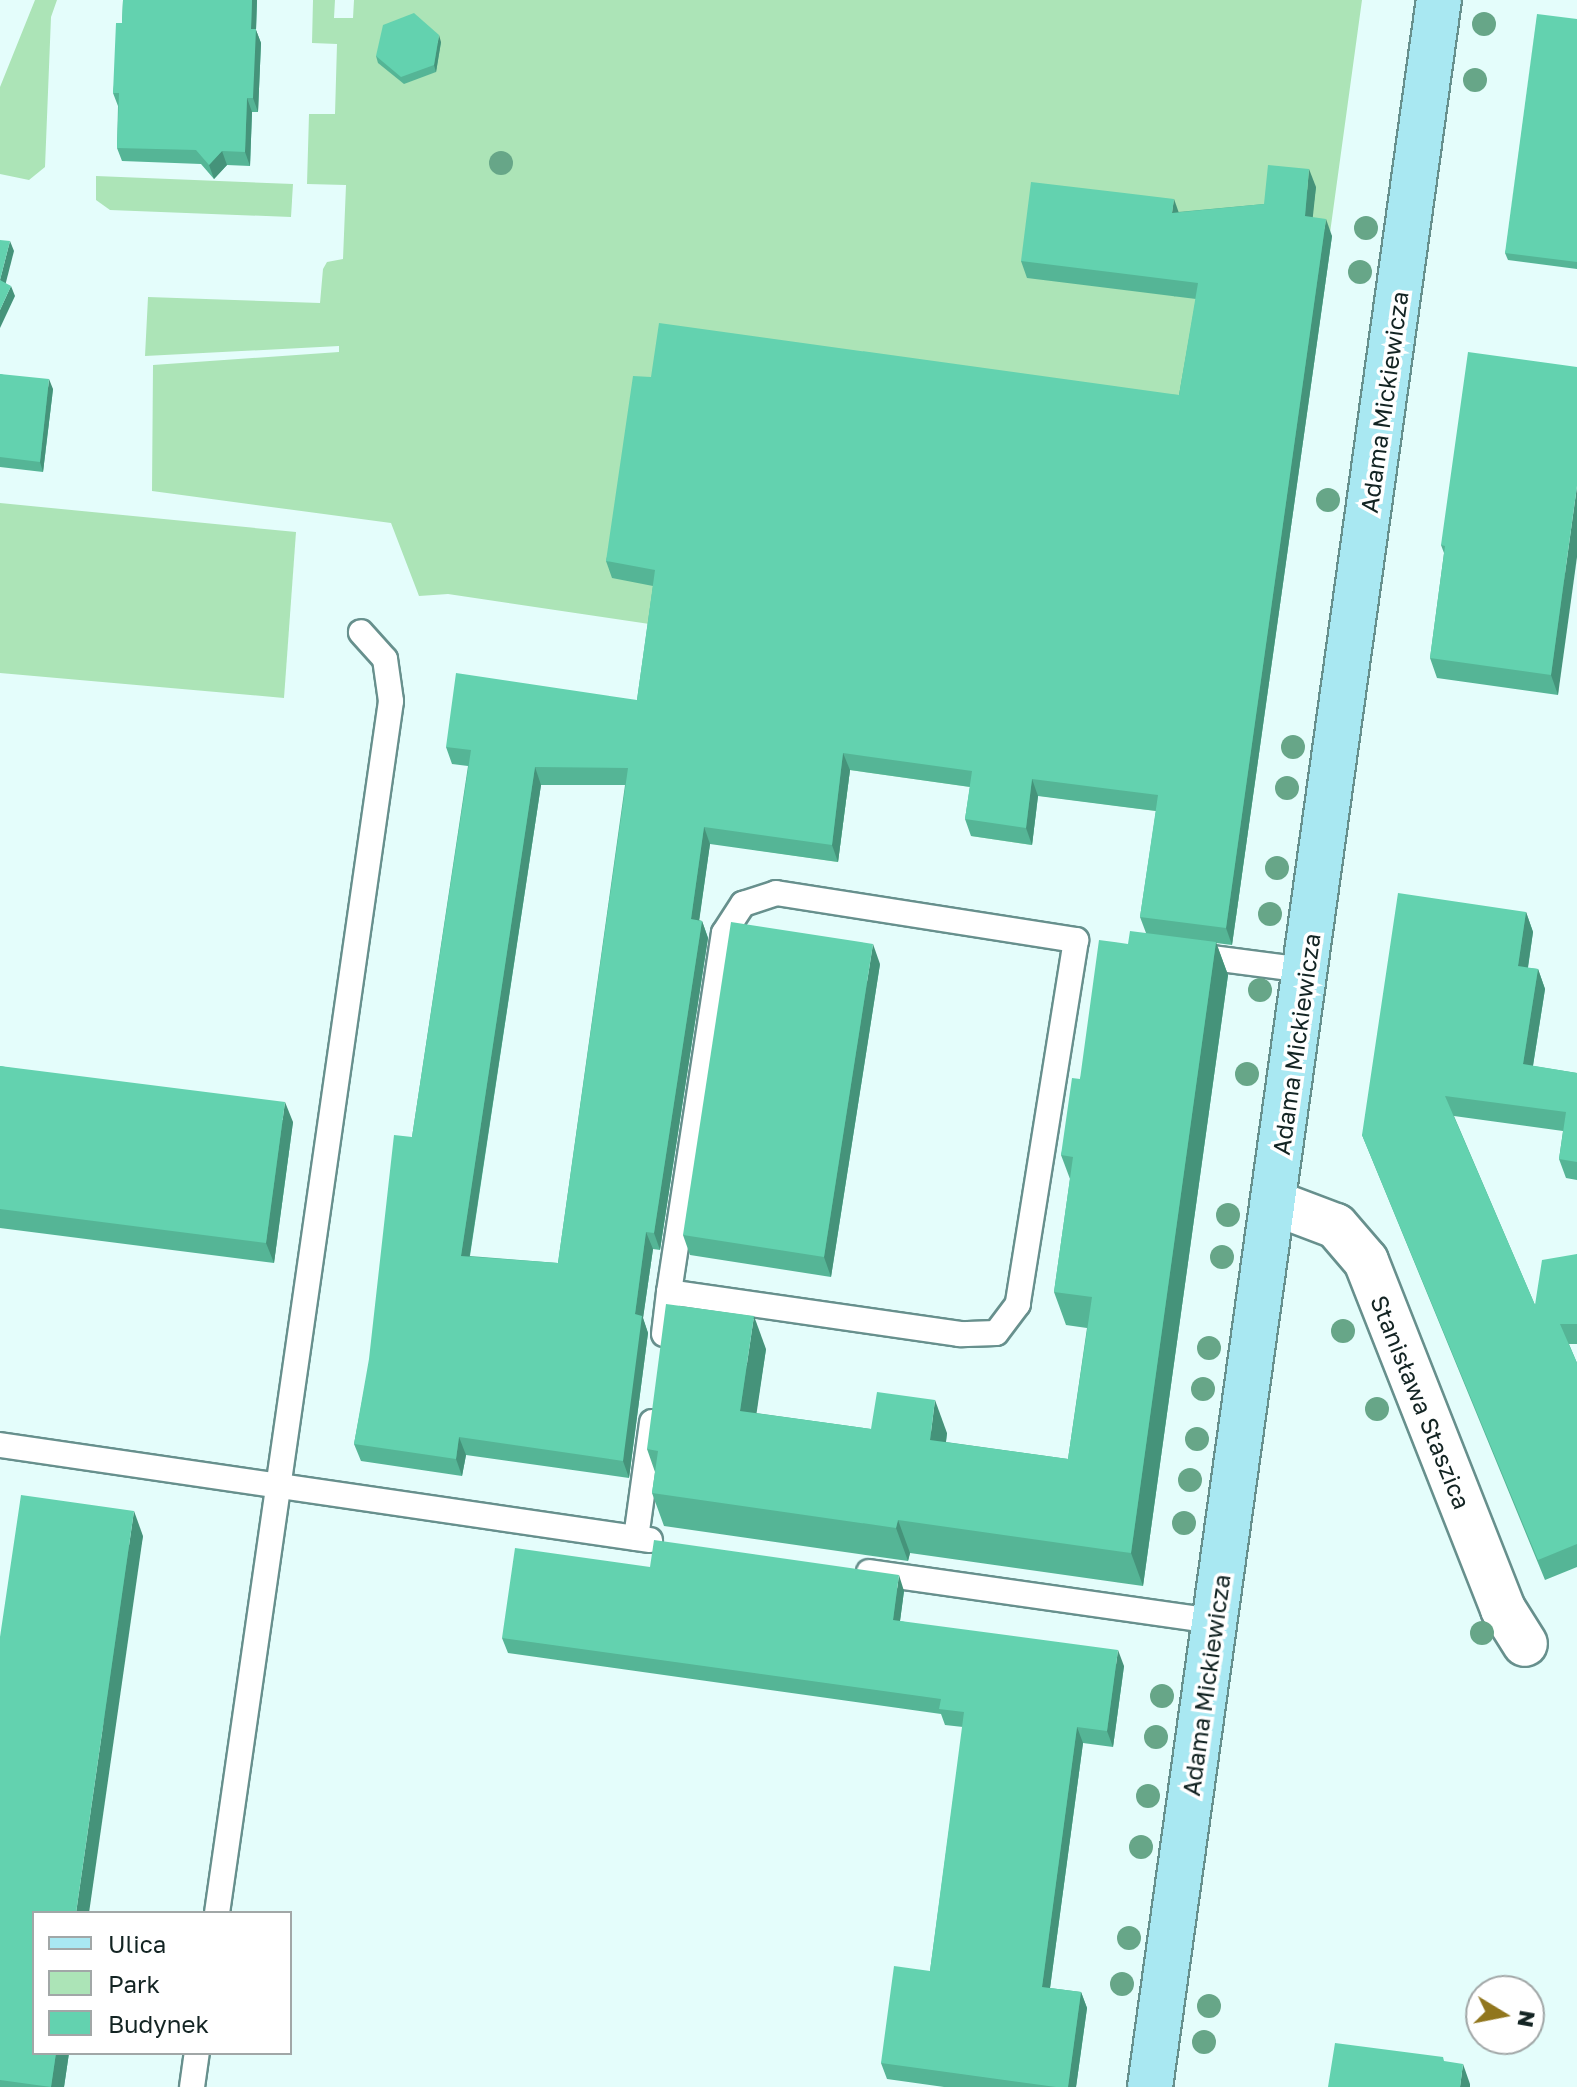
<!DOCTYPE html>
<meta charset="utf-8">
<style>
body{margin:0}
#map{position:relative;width:1577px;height:2087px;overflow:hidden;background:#e4fdfb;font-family:"Golos Text",sans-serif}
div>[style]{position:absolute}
.green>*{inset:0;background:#ace4b7}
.roads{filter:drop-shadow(2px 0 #67908d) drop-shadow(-2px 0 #67908d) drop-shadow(0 2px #67908d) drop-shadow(0 -2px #67908d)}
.service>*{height:24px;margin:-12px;padding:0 12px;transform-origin:12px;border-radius:12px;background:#fff}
.minor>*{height:44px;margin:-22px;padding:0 22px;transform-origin:22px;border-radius:22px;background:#fff}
.primary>*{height:44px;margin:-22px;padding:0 22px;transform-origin:22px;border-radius:22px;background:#a9e8f2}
.trees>*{width:24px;height:24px;margin:-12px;border-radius:50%;background:#67a688}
.wall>*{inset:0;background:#55b596}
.shaded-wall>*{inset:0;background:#45937a}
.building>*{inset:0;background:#63d2af}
span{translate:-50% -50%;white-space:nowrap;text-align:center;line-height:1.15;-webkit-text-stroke:7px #fff;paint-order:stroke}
.street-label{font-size:24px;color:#132423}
.legend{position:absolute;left:32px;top:1911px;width:260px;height:144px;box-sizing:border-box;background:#fff;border:2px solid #a1a7a7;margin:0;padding:10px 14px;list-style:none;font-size:24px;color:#132423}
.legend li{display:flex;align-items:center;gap:16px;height:40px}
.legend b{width:40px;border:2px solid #a1a7a7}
.north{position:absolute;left:1465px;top:1975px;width:80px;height:80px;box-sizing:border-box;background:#fff;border:2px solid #a1a7a7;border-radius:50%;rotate:100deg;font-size:22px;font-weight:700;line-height:32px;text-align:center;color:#132423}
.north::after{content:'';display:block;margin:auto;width:28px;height:36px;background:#91761d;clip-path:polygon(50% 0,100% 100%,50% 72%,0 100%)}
</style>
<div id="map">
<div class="green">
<i style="clip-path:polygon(35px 0,57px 0,51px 17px,45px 167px,29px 180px,0 174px,0 87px)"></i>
<i style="clip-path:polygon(313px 0,335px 0,334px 18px,353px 18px,354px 0,1362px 0,1236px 917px,1151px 903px,1164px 812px,1025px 794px,1022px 807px,1036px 810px,1032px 845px,971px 836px,992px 790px,850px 770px,838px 862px,755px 850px,710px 633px,448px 594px,419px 596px,391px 523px,152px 491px,153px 365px,339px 352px,339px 346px,145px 356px,148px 297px,320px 303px,323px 269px,327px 262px,343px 259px,346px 185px,307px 184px,309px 114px,335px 114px,337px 44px,312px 43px)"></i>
<i style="clip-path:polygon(96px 176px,293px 184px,291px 217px,110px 210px,96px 200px)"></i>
<i style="clip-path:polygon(0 503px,296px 532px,284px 698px,0 673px)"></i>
</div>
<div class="roads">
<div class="service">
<i style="left:1189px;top:955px;width:117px;rotate:7.4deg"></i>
<i style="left:664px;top:1334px;width:42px;rotate:-83.2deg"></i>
<i style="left:669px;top:1292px;width:363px;rotate:-81.3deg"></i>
<i style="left:724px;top:933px;width:35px;rotate:-57deg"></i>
<i style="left:743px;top:904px;width:35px;rotate:-18deg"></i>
<i style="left:776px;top:893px;width:304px;rotate:8.9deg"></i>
<i style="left:1076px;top:940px;width:369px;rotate:99.1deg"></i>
<i style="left:1018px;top:1304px;width:36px;rotate:127deg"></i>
<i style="left:996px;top:1333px;width:36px;rotate:178deg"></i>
<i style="left:960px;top:1334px;width:294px;rotate:-171.8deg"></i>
<i style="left:0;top:1445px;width:657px;rotate:8.32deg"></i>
<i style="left:636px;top:1538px;width:117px;rotate:-82.1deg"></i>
<i style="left:869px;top:1572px;width:349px;rotate:8.1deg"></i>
<i style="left:217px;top:1913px;width:1224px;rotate:-81.83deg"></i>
<i style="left:391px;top:701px;width:42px;rotate:-98.1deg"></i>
<i style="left:385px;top:659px;width:36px;rotate:-132deg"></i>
<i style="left:192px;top:2087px;width:34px;rotate:-82deg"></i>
</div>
<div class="minor">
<i style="left:1275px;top:1203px;width:65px;rotate:20.7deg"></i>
<i style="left:1336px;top:1226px;width:46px;rotate:49.4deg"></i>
<i style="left:1366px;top:1261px;width:374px;rotate:68.5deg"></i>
<i style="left:1503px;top:1609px;width:41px;rotate:57.8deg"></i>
</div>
<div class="primary">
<i style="left:1150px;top:2087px;width:2107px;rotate:-82.12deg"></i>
</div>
</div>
<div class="trees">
<i style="left:1484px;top:24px"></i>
<i style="left:1475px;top:80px"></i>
<i style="left:501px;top:163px"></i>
<i style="left:1366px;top:228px"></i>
<i style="left:1360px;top:272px"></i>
<i style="left:1328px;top:500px"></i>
<i style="left:1293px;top:747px"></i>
<i style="left:1287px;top:788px"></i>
<i style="left:1277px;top:868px"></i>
<i style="left:1270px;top:914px"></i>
<i style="left:1260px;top:990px"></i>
<i style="left:1247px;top:1074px"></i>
<i style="left:1228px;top:1215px"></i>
<i style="left:1222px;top:1257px"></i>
<i style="left:1343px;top:1331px"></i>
<i style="left:1209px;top:1348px"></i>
<i style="left:1203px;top:1389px"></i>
<i style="left:1377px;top:1409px"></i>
<i style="left:1197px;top:1439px"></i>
<i style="left:1190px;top:1480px"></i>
<i style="left:1184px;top:1523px"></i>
<i style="left:1482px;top:1633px"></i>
<i style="left:1162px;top:1696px"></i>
<i style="left:1156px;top:1737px"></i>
<i style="left:1148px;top:1796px"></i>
<i style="left:1141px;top:1847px"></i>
<i style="left:1129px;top:1938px"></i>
<i style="left:1122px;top:1984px"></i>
<i style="left:1209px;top:2006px"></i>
<i style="left:1204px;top:2042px"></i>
</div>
<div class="wall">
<i style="clip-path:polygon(123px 0,257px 0,256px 30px,261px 43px,258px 112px,252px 112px,250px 166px,227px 165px,214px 179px,201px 164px,122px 161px,117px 148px,118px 106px,113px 93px,122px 23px)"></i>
<i style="clip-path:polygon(1577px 19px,1577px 269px,1508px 260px,1505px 253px)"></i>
<i style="clip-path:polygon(441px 42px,436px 72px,404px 84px,378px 63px,376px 56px)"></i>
<i style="clip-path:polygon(evenodd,1316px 187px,1312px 217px,1332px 236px,1232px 945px,1216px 943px,1228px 975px,1143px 1586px,910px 1553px,908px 1561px,664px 1526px,652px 1493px,655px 1472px,647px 1449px,766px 1349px,756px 1413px,871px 1429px,947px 1433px,946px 1442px,1068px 1459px,1087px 1328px,1066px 1325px,1054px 1292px,1070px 1179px,1061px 1155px,1080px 1079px,1128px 944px,1146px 933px,1140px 917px,1156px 811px,1038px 796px,1032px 845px,971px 836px,965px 819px,970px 787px,850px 770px,838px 862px,710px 844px,699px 920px,702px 921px,708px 938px,660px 1250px,653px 1249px,643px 1318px,648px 1333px,629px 1478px,466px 1455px,462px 1476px,361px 1461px,354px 1444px,412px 1137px,468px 766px,452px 764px,446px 747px,637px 700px,653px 586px,612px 578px,606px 561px,651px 377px,1179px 395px,1196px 299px,1027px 278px,1021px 261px,1178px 212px,1264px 204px,1316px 187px,541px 785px,625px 785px,558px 1263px,470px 1256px,541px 785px)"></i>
<i style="clip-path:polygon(1577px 367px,1558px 695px,1437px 678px,1430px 658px,1444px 553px,1441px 545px)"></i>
<i style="clip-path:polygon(0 374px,53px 389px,43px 472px,0 467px)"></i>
<i style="clip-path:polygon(1526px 912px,1533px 932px,1528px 968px,1538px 969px,1545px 989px,1533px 1066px,1577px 1073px,1577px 1180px,1566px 1178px,1559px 1159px,1563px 1131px,1454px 1116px,1535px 1305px,1577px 1254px,1577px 1344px,1569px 1344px,1577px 1363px,1577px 1567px,1545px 1580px,1362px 1135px)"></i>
<i style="clip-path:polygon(880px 964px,831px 1277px,690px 1255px,683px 1235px)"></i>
<i style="clip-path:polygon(0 1066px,293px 1122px,274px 1263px,0 1228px)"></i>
<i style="clip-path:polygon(143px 1536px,34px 2053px,69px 2053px,64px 2087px,0 2087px,0 1637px)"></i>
<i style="clip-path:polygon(650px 1567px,904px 1591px,900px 1621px,1124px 1666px,1113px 1747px,1083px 1743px,1050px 1988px,1081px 1992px,1087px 2008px,1076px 2087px,944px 2087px,887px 2079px,881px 2063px,930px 1971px,963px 1727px,945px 1725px,941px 1714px,508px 1653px,502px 1638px)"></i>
</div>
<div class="shaded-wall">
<i style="clip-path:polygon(252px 0,257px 0,256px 30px,261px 43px,258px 112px,253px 98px,251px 29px)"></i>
<i style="clip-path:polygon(439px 35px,441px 42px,436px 72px,434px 65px)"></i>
<i style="clip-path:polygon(247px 98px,252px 112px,250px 166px,245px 152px)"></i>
<i style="clip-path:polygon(222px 151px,227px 165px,214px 179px,209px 165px)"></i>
<i style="clip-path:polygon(1309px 169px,1316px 187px,1311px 234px,1305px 216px)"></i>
<i style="clip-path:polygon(1174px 199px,1180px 216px,1172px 213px)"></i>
<i style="clip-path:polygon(1326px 219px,1332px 236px,1232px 945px,1226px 928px)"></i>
<i style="clip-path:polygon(10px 241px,14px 251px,4px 290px,0 280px)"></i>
<i style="clip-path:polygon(11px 286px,15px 296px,0 328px,0 310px)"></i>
<i style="clip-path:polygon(49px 379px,53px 389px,43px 472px,40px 462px)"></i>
<i style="clip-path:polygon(1577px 486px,1577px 557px,1558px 695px,1551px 675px)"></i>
<i style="clip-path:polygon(843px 753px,850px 770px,838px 862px,832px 845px)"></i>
<i style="clip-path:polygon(535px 767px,541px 785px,467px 1273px,461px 1256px)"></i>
<i style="clip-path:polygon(1032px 779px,1038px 796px,1032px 845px,1026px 828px)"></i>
<i style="clip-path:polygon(704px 827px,710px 844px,697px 936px,691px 919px)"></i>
<i style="clip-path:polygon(1526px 912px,1533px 932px,1525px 986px,1518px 966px)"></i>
<i style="clip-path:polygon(702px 921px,708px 938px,660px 1250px,654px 1233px)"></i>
<i style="clip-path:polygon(1216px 942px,1228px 975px,1143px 1586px,1131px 1553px)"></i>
<i style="clip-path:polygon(873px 944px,880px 964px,831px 1277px,824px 1257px)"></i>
<i style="clip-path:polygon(1538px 969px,1545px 989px,1530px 1084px,1523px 1064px)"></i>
<i style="clip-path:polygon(285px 1102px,293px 1122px,274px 1263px,266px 1243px)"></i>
<i style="clip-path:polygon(646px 1232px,653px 1249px,643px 1318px,648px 1333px,629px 1478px,623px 1461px,635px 1314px)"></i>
<i style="clip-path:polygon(754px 1316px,766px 1349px,752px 1444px,740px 1411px)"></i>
<i style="clip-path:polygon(935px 1400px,947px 1433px,942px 1473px,930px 1440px)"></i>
<i style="clip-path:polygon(459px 1437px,466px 1455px,462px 1476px,456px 1459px)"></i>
<i style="clip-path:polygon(134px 1511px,143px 1536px,89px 1913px,76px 1913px)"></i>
<i style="clip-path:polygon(898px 1520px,910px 1553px,908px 1561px,896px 1528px)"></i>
<i style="clip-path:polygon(899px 1575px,904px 1591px,898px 1636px,893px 1620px)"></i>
<i style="clip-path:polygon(1118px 1650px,1124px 1666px,1113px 1747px,1107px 1731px)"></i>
<i style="clip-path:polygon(1077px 1727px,1083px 1743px,1048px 2003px,1042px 1987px)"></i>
<i style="clip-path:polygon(1081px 1992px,1087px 2008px,1076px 2087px,1068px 2087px)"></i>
<i style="clip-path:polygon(56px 2053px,69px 2053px,64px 2087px,51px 2087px)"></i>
<i style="clip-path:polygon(1463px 2064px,1470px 2084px,1470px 2087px,1460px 2087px)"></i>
</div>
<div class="building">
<i style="clip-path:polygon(123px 0,252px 0,251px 29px,256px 29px,253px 98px,247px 98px,245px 152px,222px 151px,209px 165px,196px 150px,117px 148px,119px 93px,113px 93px,116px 23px,122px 23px)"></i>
<i style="clip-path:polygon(414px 13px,439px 35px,434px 65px,401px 77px,376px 56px,383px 25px)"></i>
<i style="clip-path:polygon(1537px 14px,1577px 19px,1577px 262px,1505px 253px)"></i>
<i style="clip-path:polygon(evenodd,1268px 165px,1309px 169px,1305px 216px,1326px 219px,1226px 928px,1140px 917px,1158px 795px,1032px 779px,1026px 828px,965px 819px,972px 771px,843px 753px,832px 845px,704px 827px,691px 919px,702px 921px,654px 1233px,646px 1232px,635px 1314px,642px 1316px,623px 1461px,459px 1437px,456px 1459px,354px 1444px,369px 1359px,394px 1135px,412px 1137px,471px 750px,446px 747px,456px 673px,637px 700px,655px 570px,606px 561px,633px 376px,651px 377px,659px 323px,1179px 395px,1198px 283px,1021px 261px,1031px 182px,1174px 199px,1172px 213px,1264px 204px,1268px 165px,535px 767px,628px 768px,558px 1263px,461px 1256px,535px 767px)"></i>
<i style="clip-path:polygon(0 240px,10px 241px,0 280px,11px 286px,0 310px)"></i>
<i style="clip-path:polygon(1468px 352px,1577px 367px,1577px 486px,1551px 675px,1430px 658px,1445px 546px,1441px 545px)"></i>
<i style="clip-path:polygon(0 374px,49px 379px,40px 462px,0 457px)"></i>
<i style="clip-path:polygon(1398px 893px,1526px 912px,1518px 966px,1538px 969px,1523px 1064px,1577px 1073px,1577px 1162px,1559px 1159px,1566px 1112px,1445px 1096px,1535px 1305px,1542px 1260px,1577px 1254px,1577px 1324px,1560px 1324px,1577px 1363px,1577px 1544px,1538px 1560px,1362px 1135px)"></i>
<i style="clip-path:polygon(731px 922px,873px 944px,824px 1257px,683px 1235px)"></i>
<i style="clip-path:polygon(1130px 931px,1216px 942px,1131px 1553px,898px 1520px,896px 1528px,652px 1493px,658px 1451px,647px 1449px,666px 1304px,754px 1316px,740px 1411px,871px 1429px,877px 1392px,935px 1400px,930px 1440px,1068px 1459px,1092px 1297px,1054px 1292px,1073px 1157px,1061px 1155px,1072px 1078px,1080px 1079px,1099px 940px,1128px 944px)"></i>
<i style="clip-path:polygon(0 1066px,285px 1102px,266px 1243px,0 1209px)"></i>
<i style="clip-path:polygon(21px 1495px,134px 1511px,76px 1913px,34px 1913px,34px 2053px,56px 2053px,51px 2087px,0 2080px,0 1637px)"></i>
<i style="clip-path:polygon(654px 1540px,899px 1575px,893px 1620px,1118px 1650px,1107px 1731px,1077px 1727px,1042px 1987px,1081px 1992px,1068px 2087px,1056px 2087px,881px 2063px,894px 1966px,930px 1971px,964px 1712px,939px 1709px,941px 1699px,502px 1638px,515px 1548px,650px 1567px)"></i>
<i style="clip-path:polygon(1335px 2043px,1443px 2057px,1444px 2061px,1463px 2064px,1460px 2087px,1328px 2087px)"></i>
</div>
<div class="street-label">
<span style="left:1384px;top:402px;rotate:-82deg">Adama Mickiewicza</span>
<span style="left:1296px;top:1044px;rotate:-82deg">Adama Mickiewicza</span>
<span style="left:1421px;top:1402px;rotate:68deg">Stanisława Staszica</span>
<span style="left:1206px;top:1685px;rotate:-82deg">Adama Mickiewicza</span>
</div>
<ul class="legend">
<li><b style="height:10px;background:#a9e8f2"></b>Ulica</li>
<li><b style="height:22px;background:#ace4b7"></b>Park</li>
<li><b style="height:22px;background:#63d2af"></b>Budynek</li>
</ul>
<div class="north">N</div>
</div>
